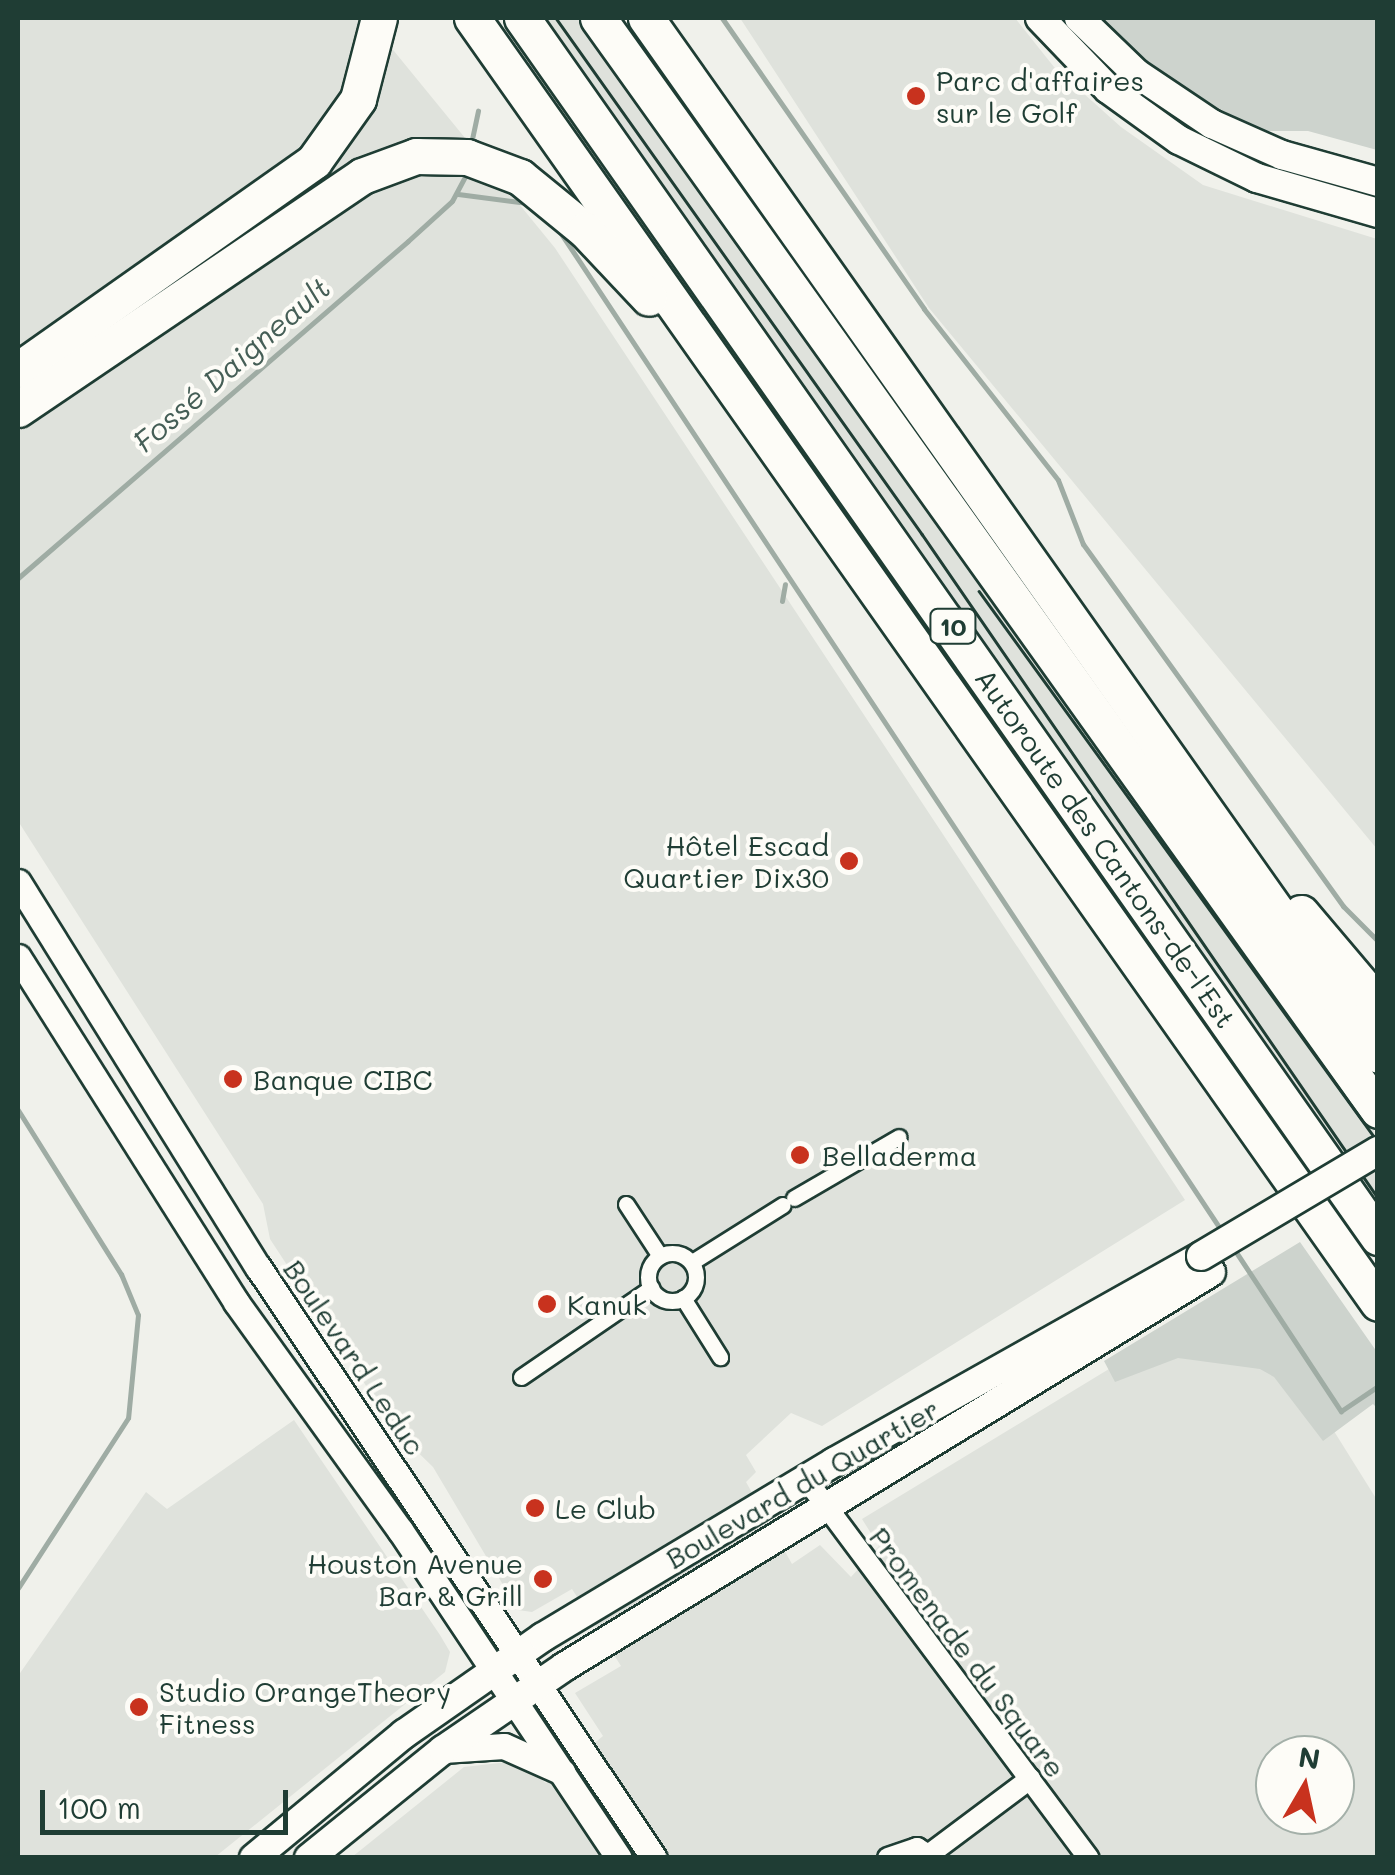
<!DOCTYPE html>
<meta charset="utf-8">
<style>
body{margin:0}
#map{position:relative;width:1395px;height:1875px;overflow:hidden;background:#f0f1eb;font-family:Mali,sans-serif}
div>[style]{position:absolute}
.built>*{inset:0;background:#dfe2dc}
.green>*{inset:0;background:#cdd3cd}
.stream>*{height:5px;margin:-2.5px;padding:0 2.5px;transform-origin:2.5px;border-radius:2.5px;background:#9faca4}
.roads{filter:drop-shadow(2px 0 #1f3d34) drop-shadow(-2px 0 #1f3d34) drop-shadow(0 2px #1f3d34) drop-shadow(0 -2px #1f3d34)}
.pedestrian>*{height:15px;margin:-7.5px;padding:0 7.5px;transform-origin:7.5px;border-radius:7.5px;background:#fdfcf7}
.pedestrian>.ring{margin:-7.5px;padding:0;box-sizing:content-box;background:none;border:15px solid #fdfcf7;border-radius:50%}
.minor>*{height:20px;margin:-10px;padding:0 10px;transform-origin:10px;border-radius:10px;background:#fdfcf7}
.tertiary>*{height:25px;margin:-12.5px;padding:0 12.5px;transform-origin:12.5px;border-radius:12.5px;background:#fdfcf7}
.secondary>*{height:28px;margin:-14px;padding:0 14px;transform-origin:14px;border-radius:14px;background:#fdfcf7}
.motorway>*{height:35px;margin:-17.5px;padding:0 17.5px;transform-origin:17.5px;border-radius:17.5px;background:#fdfcf7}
.tram>*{height:2.5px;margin:-1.25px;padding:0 1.25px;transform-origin:1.25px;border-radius:1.25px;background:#1f3d34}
.bridges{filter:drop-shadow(2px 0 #1f3d34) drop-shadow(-2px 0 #1f3d34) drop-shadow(0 2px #1f3d34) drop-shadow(0 -2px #1f3d34)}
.secondary-bridge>*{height:28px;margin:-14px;padding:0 14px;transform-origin:14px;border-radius:14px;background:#fdfcf7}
.dots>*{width:28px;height:28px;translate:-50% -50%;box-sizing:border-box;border:5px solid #fdfcf7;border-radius:50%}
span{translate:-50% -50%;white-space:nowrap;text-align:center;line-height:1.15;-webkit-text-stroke:8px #fdfcf7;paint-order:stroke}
.shield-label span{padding:2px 8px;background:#fdfcf7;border:2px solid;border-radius:8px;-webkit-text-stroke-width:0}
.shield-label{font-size:25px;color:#1f3d34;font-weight:700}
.poi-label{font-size:28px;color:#1f3d34}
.left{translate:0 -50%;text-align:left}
.right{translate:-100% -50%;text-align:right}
.street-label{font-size:28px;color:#1f3d34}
.water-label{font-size:30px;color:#455e56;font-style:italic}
.frame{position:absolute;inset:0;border:20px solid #1f3d34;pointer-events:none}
.north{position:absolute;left:1255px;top:1735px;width:100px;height:100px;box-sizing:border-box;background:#fdfcf7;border:2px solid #a4b0a9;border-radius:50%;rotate:9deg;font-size:28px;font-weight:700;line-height:40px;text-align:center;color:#1f3d34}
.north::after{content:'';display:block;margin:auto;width:35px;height:45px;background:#c8321e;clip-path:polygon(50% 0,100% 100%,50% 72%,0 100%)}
.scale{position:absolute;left:40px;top:1790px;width:248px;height:45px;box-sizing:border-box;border:5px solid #1f3d34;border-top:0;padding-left:12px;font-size:30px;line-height:35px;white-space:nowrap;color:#1f3d34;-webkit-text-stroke:8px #fdfcf7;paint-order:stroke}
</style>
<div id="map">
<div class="built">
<i style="clip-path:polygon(evenodd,18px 18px,367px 18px,555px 248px,1185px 1200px,822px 1426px,791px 1413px,746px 1455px,756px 1472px,746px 1482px,792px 1564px,820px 1545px,851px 1577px,879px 1546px,862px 1519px,1244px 1287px,1377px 1500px,1377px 1857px,352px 1857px,464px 1767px,517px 1761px,546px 1783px,603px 1736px,575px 1693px,621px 1666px,572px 1589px,532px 1612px,518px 1610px,433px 1467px,395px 1430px,270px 1239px,263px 1204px,18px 821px,18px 18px,1275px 1755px,1335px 1755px,1335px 1815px,1275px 1815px,1275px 1755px)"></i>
<i style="clip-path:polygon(540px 18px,581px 18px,1374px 1124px,1377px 1213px)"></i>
<i style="clip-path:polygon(740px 18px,1015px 18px,1054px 67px,1121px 127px,1203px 185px,1377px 239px,1377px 849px,929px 308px)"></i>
<i style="clip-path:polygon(294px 1420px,440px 1635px,450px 1652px,445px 1672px,215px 1857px,18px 1857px,18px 1676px,146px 1492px,167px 1509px)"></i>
</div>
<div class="green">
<i style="clip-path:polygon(1098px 18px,1377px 18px,1377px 150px,1308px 131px,1255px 131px,1161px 72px)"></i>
<i style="clip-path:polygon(1300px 1242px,1377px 1352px,1377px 1408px,1373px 1404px,1323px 1441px,1274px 1377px,1260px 1369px,1178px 1358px,1115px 1382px,1104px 1361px)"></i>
</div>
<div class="stream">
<i style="left:722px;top:18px;width:354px;rotate:55.2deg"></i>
<i style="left:924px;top:309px;width:217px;rotate:51.9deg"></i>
<i style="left:1058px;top:480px;width:69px;rotate:68.7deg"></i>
<i style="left:1083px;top:544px;width:446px;rotate:54.3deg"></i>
<i style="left:1343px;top:906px;width:49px;rotate:45deg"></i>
<i style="left:472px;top:139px;width:29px;rotate:-78deg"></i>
<i style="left:458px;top:194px;width:70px;rotate:7.4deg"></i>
<i style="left:558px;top:229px;width:1204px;rotate:56.48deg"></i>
<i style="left:18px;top:578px;width:515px;rotate:-40.83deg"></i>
<i style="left:408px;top:241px;width:59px;rotate:-42.3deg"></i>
<i style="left:452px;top:201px;width:27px;rotate:-62deg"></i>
<i style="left:782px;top:601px;width:17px;rotate:-80deg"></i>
<i style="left:18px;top:1110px;width:194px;rotate:57.9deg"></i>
<i style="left:121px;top:1274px;width:44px;rotate:67.5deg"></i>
<i style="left:138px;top:1315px;width:103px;rotate:95.5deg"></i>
<i style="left:128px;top:1418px;width:202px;rotate:122.9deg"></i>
<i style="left:1232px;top:1246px;width:198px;rotate:56.6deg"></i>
<i style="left:1341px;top:1411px;width:45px;rotate:-34deg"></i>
</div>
<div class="roads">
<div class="pedestrian">
<i style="left:794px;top:1198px;width:121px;rotate:-30.2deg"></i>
<i style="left:626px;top:1204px;width:62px;rotate:56.8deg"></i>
<i class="ring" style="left:648px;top:1253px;width:33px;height:33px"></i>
<i style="left:692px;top:1262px;width:107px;rotate:-32.1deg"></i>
<i style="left:683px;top:1298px;width:70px;rotate:57.9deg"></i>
<i style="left:521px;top:1377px;width:158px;rotate:-34.4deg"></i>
</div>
<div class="minor">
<i style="left:806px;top:1479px;width:473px;rotate:53.3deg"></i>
<i style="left:931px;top:1853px;width:124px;rotate:-36.8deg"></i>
<i style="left:888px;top:1858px;width:31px;rotate:-19deg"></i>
<i style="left:917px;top:1848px;width:19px;rotate:32deg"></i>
</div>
<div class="tertiary">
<i style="left:18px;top:882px;width:454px;rotate:58.1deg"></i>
<i style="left:258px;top:1267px;width:711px;rotate:56.18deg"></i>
<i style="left:18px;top:957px;width:408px;rotate:57.7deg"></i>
<i style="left:236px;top:1302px;width:281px;rotate:54.3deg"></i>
<i style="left:400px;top:1530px;width:394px;rotate:56.3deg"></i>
<i style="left:443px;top:1750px;width:61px;rotate:-3.8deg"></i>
<i style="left:504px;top:1746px;width:64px;rotate:24.1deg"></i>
</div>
<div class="secondary">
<i style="left:1040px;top:18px;width:98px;rotate:46.2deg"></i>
<i style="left:1108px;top:89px;width:87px;rotate:35.7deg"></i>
<i style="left:1179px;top:140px;width:87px;rotate:26deg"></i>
<i style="left:1257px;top:178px;width:126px;rotate:16.1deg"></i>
<i style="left:1079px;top:18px;width:79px;rotate:44deg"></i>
<i style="left:1136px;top:73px;width:92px;rotate:33.9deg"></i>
<i style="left:1212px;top:124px;width:77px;rotate:23.9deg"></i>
<i style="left:1282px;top:155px;width:100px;rotate:15.7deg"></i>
<i style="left:254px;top:1858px;width:195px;rotate:-39.6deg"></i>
<i style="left:404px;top:1734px;width:169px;rotate:-34.9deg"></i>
<i style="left:543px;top:1637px;width:340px;rotate:-31deg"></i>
<i style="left:834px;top:1462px;width:421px;rotate:-29.3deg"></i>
<i style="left:309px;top:1858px;width:172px;rotate:-38.9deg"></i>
<i style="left:443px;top:1750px;width:147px;rotate:-34.4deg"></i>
<i style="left:564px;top:1667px;width:758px;rotate:-31.4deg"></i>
</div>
<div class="motorway">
<i style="left:472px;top:18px;width:1572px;rotate:54.81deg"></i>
<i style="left:522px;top:18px;width:1490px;rotate:54.92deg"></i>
<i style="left:598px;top:18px;width:1342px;rotate:54.46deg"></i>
<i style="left:646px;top:18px;width:1269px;rotate:54.78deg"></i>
<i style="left:18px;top:370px;width:362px;rotate:-35.2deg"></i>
<i style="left:314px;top:161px;width:76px;rotate:-54.6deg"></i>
<i style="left:358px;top:99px;width:84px;rotate:-75.5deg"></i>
<i style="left:18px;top:409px;width:415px;rotate:-34.1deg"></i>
<i style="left:362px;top:176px;width:58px;rotate:-20.3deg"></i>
<i style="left:416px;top:156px;width:51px;rotate:1.1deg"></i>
<i style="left:467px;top:157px;width:57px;rotate:20.7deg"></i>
<i style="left:520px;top:177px;width:84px;rotate:39.2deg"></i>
<i style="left:585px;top:230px;width:93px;rotate:46.7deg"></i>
<i style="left:1301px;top:913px;width:119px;rotate:49.8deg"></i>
</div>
</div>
<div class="tram">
<i style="left:556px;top:18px;width:633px;rotate:54.65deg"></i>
<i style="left:922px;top:534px;width:806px;rotate:55.52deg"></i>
<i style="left:979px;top:591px;width:680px;rotate:54.09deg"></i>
</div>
<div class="bridges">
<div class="secondary-bridge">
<i style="left:1201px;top:1256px;width:206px;rotate:-30.7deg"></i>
</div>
</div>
<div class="dots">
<i style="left:916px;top:96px;background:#c8321e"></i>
<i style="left:849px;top:861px;background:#c8321e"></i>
<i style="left:233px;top:1079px;background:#c8321e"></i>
<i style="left:800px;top:1155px;background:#c8321e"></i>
<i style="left:547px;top:1304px;background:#c8321e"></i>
<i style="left:535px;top:1508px;background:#c8321e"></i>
<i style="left:543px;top:1579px;background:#c8321e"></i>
<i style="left:139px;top:1707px;background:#c8321e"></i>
</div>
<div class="shield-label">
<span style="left:953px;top:626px">10</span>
</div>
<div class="poi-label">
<span class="left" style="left:936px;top:96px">Parc d'affaires<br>sur le Golf</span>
<span class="right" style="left:829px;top:861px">Hôtel Escad<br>Quartier Dix30</span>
<span class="left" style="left:253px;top:1079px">Banque CIBC</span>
<span class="left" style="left:822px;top:1155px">Belladerma</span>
<span class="left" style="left:567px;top:1304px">Kanuk</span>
<span class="left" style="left:555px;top:1508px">Le Club</span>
<span class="right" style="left:523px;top:1579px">Houston Avenue<br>Bar &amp; Grill</span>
<span class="left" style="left:159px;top:1707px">Studio OrangeTheory<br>Fitness</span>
</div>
<div class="street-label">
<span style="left:1106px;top:848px;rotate:55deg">Autoroute des Cantons-de-l'Est</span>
<span style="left:355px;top:1357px;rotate:56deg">Boulevard Leduc</span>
<span style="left:802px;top:1483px;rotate:-30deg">Boulevard du Quartier</span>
<span style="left:968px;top:1652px;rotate:53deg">Promenade du Square</span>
</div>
<div class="water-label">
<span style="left:231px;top:364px;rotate:-41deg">Fossé Daigneault</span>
</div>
<div class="frame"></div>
<div class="north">N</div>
<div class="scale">100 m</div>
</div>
